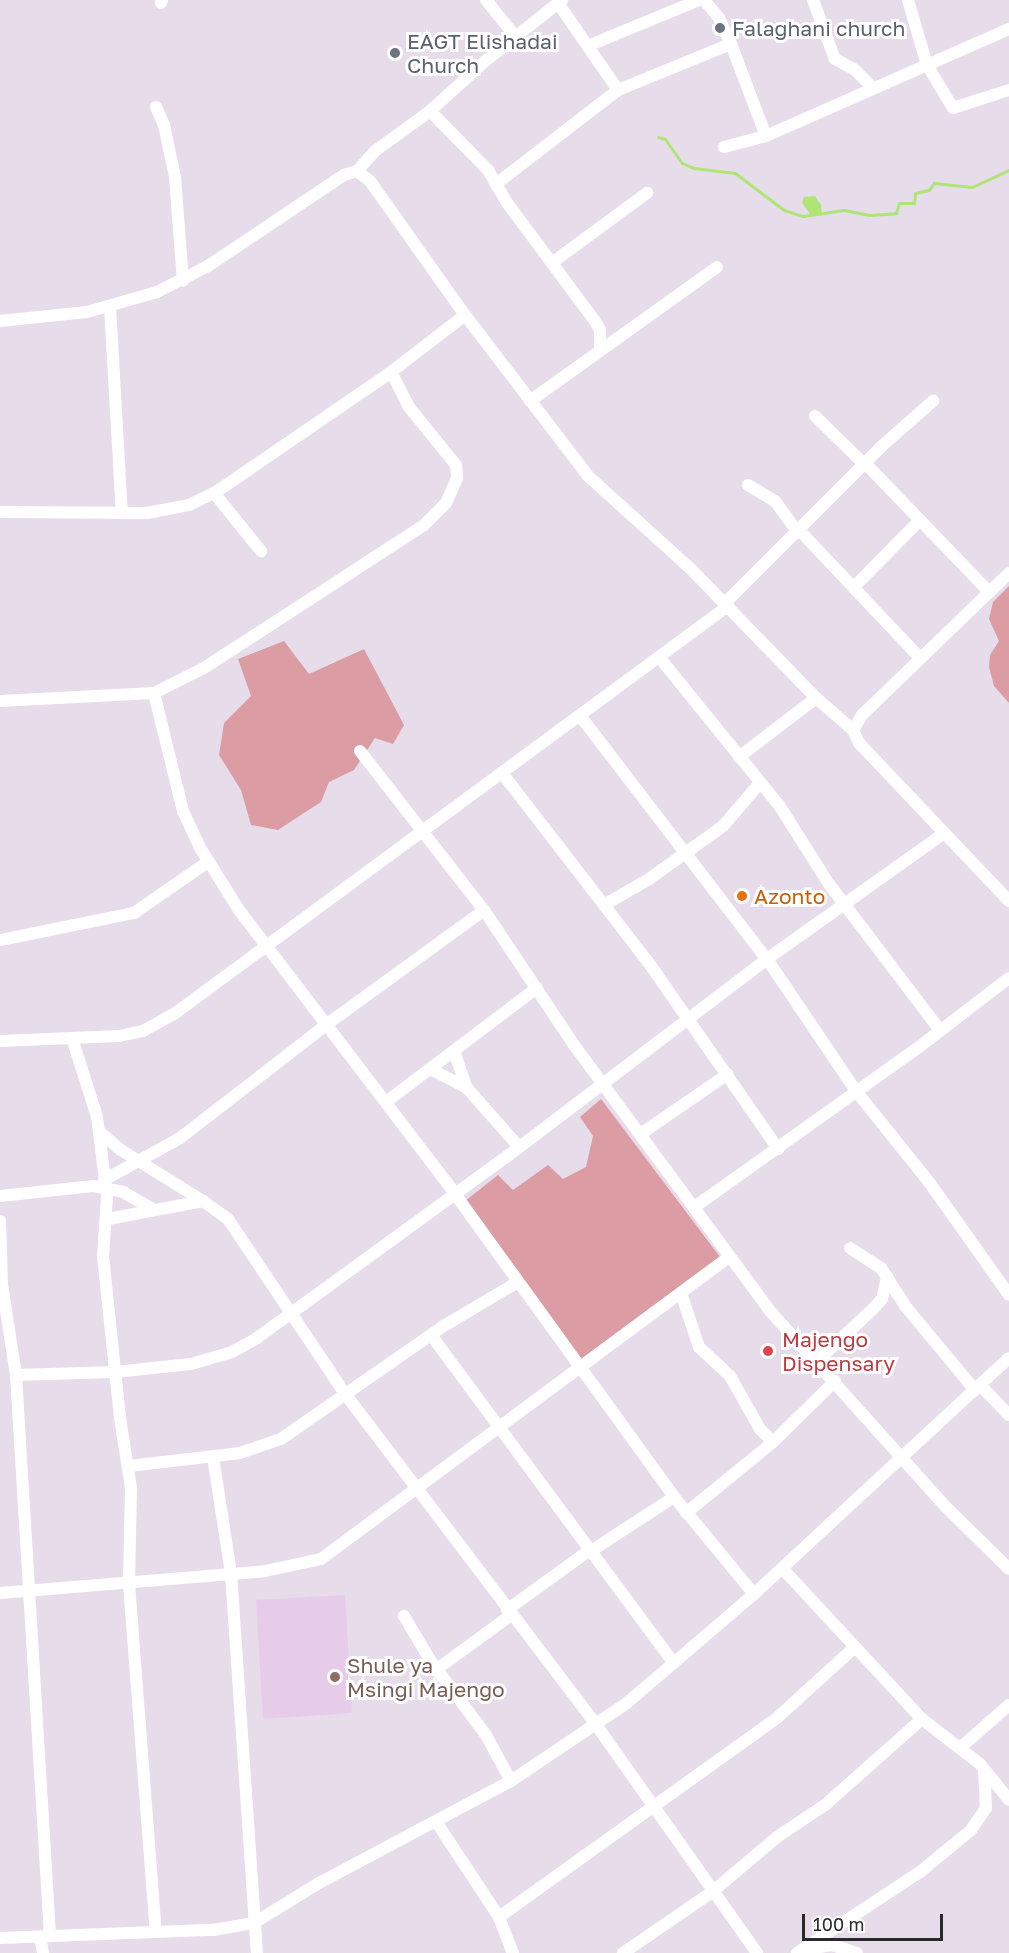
<!DOCTYPE html>
<style>
body{margin:0}
#map{position:relative;width:1009px;height:1953px;overflow:hidden;background:#e7dcea;font-family:"Golos Text",sans-serif}
div>[style]{position:absolute}
.education>*{inset:0;background:#e7ccea}
.green>*{inset:0;background:#dc9ca4}
.water>*{inset:0;background:#afe477}
.stream>*{height:3px;margin:-1.5px;padding:0 1.5px;transform-origin:1.5px;border-radius:1.5px;background:#afe477}
.minor>*{height:12px;margin:-6px;padding:0 6px;transform-origin:6px;border-radius:6px;background:#fff}
.dots>*{width:16px;height:16px;translate:-50% -50%;box-sizing:border-box;border:3px solid #fff;border-radius:50%}
span{translate:-50% -50%;white-space:nowrap;text-align:center;line-height:1.15;-webkit-text-stroke:6px #fff;paint-order:stroke}
.worship-label{font-size:21px;color:#5b616d}
.left{translate:0 -50%;text-align:left}
.food-label{font-size:21px;color:#c56008}
.health-label{font-size:21px;color:#be3a42}
.education-label{font-size:21px;color:#785e54}
.scale{position:absolute;left:802px;top:1914px;width:141px;height:27px;box-sizing:border-box;border:3px solid #292929;border-top:0;padding-left:8px;font-size:18px;line-height:21px;white-space:nowrap;color:#292929;-webkit-text-stroke:4px #fff;paint-order:stroke}
</style>
<div id="map">
<div class="education">
<i style="clip-path:polygon(345px 1595px,352px 1713px,263px 1719px,256px 1600px)"></i>
</div>
<div class="green">
<i style="clip-path:polygon(1009px 586px,1009px 703px,994px 686px,989px 667px,990px 655px,999px 641px,989px 619px,993px 602px)"></i>
<i style="clip-path:polygon(284px 641px,309px 674px,364px 649px,404px 725px,393px 744px,375px 738px,354px 770px,329px 782px,321px 802px,278px 830px,251px 825px,241px 790px,219px 755px,224px 723px,251px 696px,238px 659px)"></i>
<i style="clip-path:polygon(601px 1099px,720px 1257px,576px 1363px,460px 1205px,498px 1175px,513px 1190px,548px 1165px,563px 1179px,586px 1167px,593px 1136px,580px 1117px)"></i>
</div>
<div class="water">
<i style="clip-path:polygon(815px 196px,821px 205px,822px 215px,811px 215px,802px 203px,804px 197px)"></i>
</div>
<div class="stream">
<i style="left:658px;top:137px;width:7px;rotate:16deg"></i>
<i style="left:665px;top:139px;width:29px;rotate:55deg"></i>
<i style="left:682px;top:163px;width:13px;rotate:23deg"></i>
<i style="left:694px;top:168px;width:41px;rotate:7deg"></i>
<i style="left:735px;top:173px;width:61px;rotate:37.1deg"></i>
<i style="left:784px;top:210px;width:20px;rotate:18deg"></i>
<i style="left:803px;top:216px;width:41px;rotate:-8.3deg"></i>
<i style="left:844px;top:210px;width:26px;rotate:11deg"></i>
<i style="left:870px;top:215px;width:26px;rotate:-4deg"></i>
<i style="left:896px;top:213px;width:10px;rotate:-73deg"></i>
<i style="left:899px;top:203px;width:15px"></i>
<i style="left:914px;top:203px;width:10px;rotate:-84deg"></i>
<i style="left:915px;top:193px;width:14px;rotate:-12deg"></i>
<i style="left:929px;top:190px;width:9px;rotate:-54deg"></i>
<i style="left:934px;top:183px;width:38px;rotate:6deg"></i>
<i style="left:972px;top:187px;width:41px;rotate:-24.7deg"></i>
</div>
<div class="minor">
<i style="left:486px;top:0;width:46px;rotate:51.1deg"></i>
<i style="left:704px;top:0;width:23px;rotate:50deg"></i>
<i style="left:719px;top:18px;width:29px;rotate:65deg"></i>
<i style="left:731px;top:44px;width:98px;rotate:69.2deg"></i>
<i style="left:813px;top:0;width:63px;rotate:69.6deg"></i>
<i style="left:835px;top:59px;width:21px;rotate:28deg"></i>
<i style="left:854px;top:69px;width:27px;rotate:45deg"></i>
<i style="left:908px;top:0;width:68px;rotate:73.7deg"></i>
<i style="left:927px;top:65px;width:50px;rotate:58.8deg"></i>
<i style="left:953px;top:108px;width:59px;rotate:-17.8deg"></i>
<i style="left:161px;top:3px;width:3px;rotate:-72deg"></i>
<i style="left:590px;top:45px;width:118px;rotate:-22.4deg"></i>
<i style="left:618px;top:90px;width:122px;rotate:-22.2deg"></i>
<i style="left:156px;top:107px;width:20px;rotate:66deg"></i>
<i style="left:164px;top:125px;width:53px;rotate:78.1deg"></i>
<i style="left:175px;top:177px;width:104px;rotate:85.6deg"></i>
<i style="left:430px;top:111px;width:83px;rotate:45.5deg"></i>
<i style="left:488px;top:170px;width:39px;rotate:60deg"></i>
<i style="left:508px;top:204px;width:146px;rotate:53.4deg"></i>
<i style="left:595px;top:321px;width:10px;rotate:61deg"></i>
<i style="left:600px;top:330px;width:19px;rotate:90deg"></i>
<i style="left:724px;top:147px;width:43px;rotate:-14.7deg"></i>
<i style="left:766px;top:136px;width:266px;rotate:-23.8deg"></i>
<i style="left:357px;top:171px;width:27px;rotate:-48deg"></i>
<i style="left:375px;top:151px;width:68px;rotate:-36deg"></i>
<i style="left:430px;top:111px;width:73px;rotate:-42.2deg"></i>
<i style="left:484px;top:62px;width:100px;rotate:-38.5deg"></i>
<i style="left:496px;top:184px;width:154px;rotate:-37.6deg"></i>
<i style="left:618px;top:90px;width:106px;rotate:-124.6deg"></i>
<i style="left:553px;top:262px;width:117px;rotate:-36.3deg"></i>
<i style="left:110px;top:307px;width:206px;rotate:86.7deg"></i>
<i style="left:0;top:321px;width:87px;rotate:-5.9deg"></i>
<i style="left:87px;top:312px;width:73px;rotate:-15.9deg"></i>
<i style="left:157px;top:292px;width:57px;rotate:-27deg"></i>
<i style="left:208px;top:266px;width:164px;rotate:-33.8deg"></i>
<i style="left:344px;top:175px;width:14px;rotate:-17deg"></i>
<i style="left:357px;top:171px;width:16px;rotate:38deg"></i>
<i style="left:370px;top:181px;width:164px;rotate:54.7deg"></i>
<i style="left:465px;top:315px;width:203px;rotate:52.6deg"></i>
<i style="left:588px;top:476px;width:140px;rotate:42.1deg"></i>
<i style="left:692px;top:570px;width:178px;rotate:45.9deg"></i>
<i style="left:816px;top:698px;width:49px;rotate:40.9deg"></i>
<i style="left:530px;top:401px;width:230px;rotate:-35.6deg"></i>
<i style="left:815px;top:416px;width:70px;rotate:44.4deg"></i>
<i style="left:866px;top:464px;width:178px;rotate:46.1deg"></i>
<i style="left:748px;top:485px;width:31px;rotate:31deg"></i>
<i style="left:775px;top:501px;width:39px;rotate:54deg"></i>
<i style="left:214px;top:493px;width:75px;rotate:51deg"></i>
<i style="left:0;top:512px;width:147px;rotate:0.4deg"></i>
<i style="left:147px;top:513px;width:43px;rotate:-10.8deg"></i>
<i style="left:189px;top:505px;width:30px;rotate:-26deg"></i>
<i style="left:216px;top:492px;width:212px;rotate:-34.4deg"></i>
<i style="left:391px;top:372px;width:93px;rotate:-37.6deg"></i>
<i style="left:800px;top:531px;width:175px;rotate:46.6deg"></i>
<i style="left:1009px;top:573px;width:204px;rotate:136deg"></i>
<i style="left:862px;top:715px;width:17px;rotate:121deg"></i>
<i style="left:853px;top:730px;width:14px;rotate:65deg"></i>
<i style="left:859px;top:743px;width:218px;rotate:46.5deg"></i>
<i style="left:854px;top:587px;width:94px;rotate:-45.4deg"></i>
<i style="left:725px;top:603px;width:223px;rotate:-45deg"></i>
<i style="left:883px;top:445px;width:67px;rotate:-41.3deg"></i>
<i style="left:659px;top:657px;width:191px;rotate:51deg"></i>
<i style="left:779px;top:805px;width:93px;rotate:57.7deg"></i>
<i style="left:829px;top:884px;width:183px;rotate:52.8deg"></i>
<i style="left:154px;top:693px;width:122px;rotate:76.2deg"></i>
<i style="left:183px;top:811px;width:38px;rotate:65deg"></i>
<i style="left:199px;top:846px;width:75px;rotate:58deg"></i>
<i style="left:239px;top:910px;width:357px;rotate:52.7deg"></i>
<i style="left:455px;top:1194px;width:374px;rotate:54.1deg"></i>
<i style="left:674px;top:1497px;width:126px;rotate:50.5deg"></i>
<i style="left:0;top:701px;width:154px;rotate:-3deg"></i>
<i style="left:154px;top:693px;width:56px;rotate:-26.6deg"></i>
<i style="left:204px;top:668px;width:262px;rotate:-33deg"></i>
<i style="left:424px;top:525px;width:31px;rotate:-45deg"></i>
<i style="left:446px;top:503px;width:27px;rotate:-66deg"></i>
<i style="left:457px;top:478px;width:13px;rotate:-94deg"></i>
<i style="left:456px;top:465px;width:75px;rotate:-129deg"></i>
<i style="left:409px;top:407px;width:39px;rotate:-117deg"></i>
<i style="left:581px;top:717px;width:305px;rotate:52.5deg"></i>
<i style="left:767px;top:959px;width:159px;rotate:56deg"></i>
<i style="left:856px;top:1091px;width:117px;rotate:51.3deg"></i>
<i style="left:929px;top:1182px;width:138px;rotate:54.7deg"></i>
<i style="left:360px;top:751px;width:202px;rotate:52.1deg"></i>
<i style="left:484px;top:910px;width:162px;rotate:56.3deg"></i>
<i style="left:574px;top:1045px;width:330px;rotate:53.6deg"></i>
<i style="left:770px;top:1311px;width:263px;rotate:48.1deg"></i>
<i style="left:946px;top:1507px;width:88px;rotate:44.5deg"></i>
<i style="left:739px;top:757px;width:97px;rotate:-37.5deg"></i>
<i style="left:502px;top:773px;width:244px;rotate:52.3deg"></i>
<i style="left:651px;top:966px;width:223px;rotate:55.2deg"></i>
<i style="left:604px;top:905px;width:52px;rotate:-30deg"></i>
<i style="left:649px;top:879px;width:91px;rotate:-35.6deg"></i>
<i style="left:723px;top:826px;width:57px;rotate:-49.3deg"></i>
<i style="left:0;top:940px;width:137px;rotate:-11.4deg"></i>
<i style="left:134px;top:913px;width:91px;rotate:-34.7deg"></i>
<i style="left:72px;top:1038px;width:83px;rotate:72.4deg"></i>
<i style="left:97px;top:1117px;width:80px;rotate:82.8deg"></i>
<i style="left:107px;top:1196px;width:60px;rotate:93.8deg"></i>
<i style="left:103px;top:1256px;width:163px;rotate:84deg"></i>
<i style="left:120px;top:1418px;width:71px;rotate:81.1deg"></i>
<i style="left:131px;top:1488px;width:96px;rotate:91.2deg"></i>
<i style="left:129px;top:1584px;width:348px;rotate:85.6deg"></i>
<i style="left:0;top:1041px;width:119px;rotate:-2.4deg"></i>
<i style="left:119px;top:1036px;width:25px;rotate:-12deg"></i>
<i style="left:143px;top:1031px;width:35px;rotate:-29deg"></i>
<i style="left:174px;top:1014px;width:688px;rotate:-36.37deg"></i>
<i style="left:455px;top:1054px;width:36px;rotate:71deg"></i>
<i style="left:467px;top:1088px;width:79px;rotate:48.6deg"></i>
<i style="left:432px;top:1070px;width:39px;rotate:27deg"></i>
<i style="left:386px;top:1102px;width:189px;rotate:-37.1deg"></i>
<i style="left:100px;top:1132px;width:28px;rotate:41deg"></i>
<i style="left:121px;top:1150px;width:97px;rotate:31.9deg"></i>
<i style="left:642px;top:1133px;width:104px;rotate:-34.5deg"></i>
<i style="left:104px;top:1180px;width:87px;rotate:-28.9deg"></i>
<i style="left:180px;top:1138px;width:185px;rotate:-37.7deg"></i>
<i style="left:326px;top:1025px;width:195px;rotate:-36deg"></i>
<i style="left:0;top:1196px;width:94px;rotate:-6.1deg"></i>
<i style="left:93px;top:1186px;width:31px;rotate:11deg"></i>
<i style="left:123px;top:1192px;width:34px;rotate:30deg"></i>
<i style="left:696px;top:1206px;width:274px;rotate:-35.5deg"></i>
<i style="left:919px;top:1047px;width:113px;rotate:-37.5deg"></i>
<i style="left:108px;top:1219px;width:97px;rotate:-10.7deg"></i>
<i style="left:203px;top:1201px;width:31px;rotate:36deg"></i>
<i style="left:228px;top:1219px;width:212px;rotate:56.2deg"></i>
<i style="left:346px;top:1395px;width:415px;rotate:52.8deg"></i>
<i style="left:597px;top:1726px;width:278px;rotate:54.8deg"></i>
<i style="left:0;top:1221px;width:63px;rotate:88.2deg"></i>
<i style="left:2px;top:1284px;width:92px;rotate:81.3deg"></i>
<i style="left:16px;top:1375px;width:562px;rotate:86.53deg"></i>
<i style="left:850px;top:1248px;width:37px;rotate:33deg"></i>
<i style="left:881px;top:1268px;width:46px;rotate:57.3deg"></i>
<i style="left:906px;top:1307px;width:108px;rotate:50.3deg"></i>
<i style="left:681px;top:1293px;width:57px;rotate:71.6deg"></i>
<i style="left:699px;top:1347px;width:42px;rotate:43.1deg"></i>
<i style="left:730px;top:1376px;width:61px;rotate:60.5deg"></i>
<i style="left:760px;top:1429px;width:18px;rotate:45deg"></i>
<i style="left:431px;top:1335px;width:408px;rotate:53.5deg"></i>
<i style="left:817px;top:1361px;width:76px;rotate:-42.9deg"></i>
<i style="left:873px;top:1309px;width:13px;rotate:-48deg"></i>
<i style="left:882px;top:1299px;width:23px;rotate:-77deg"></i>
<i style="left:16px;top:1375px;width:99px;rotate:-1.7deg"></i>
<i style="left:115px;top:1372px;width:76px;rotate:-6deg"></i>
<i style="left:191px;top:1364px;width:43px;rotate:-16.3deg"></i>
<i style="left:232px;top:1352px;width:29px;rotate:-29deg"></i>
<i style="left:257px;top:1338px;width:311px;rotate:-36deg"></i>
<i style="left:509px;top:1155px;width:324px;rotate:-37.2deg"></i>
<i style="left:767px;top:959px;width:217px;rotate:-35.4deg"></i>
<i style="left:980px;top:1385px;width:42px;rotate:46deg"></i>
<i style="left:213px;top:1457px;width:117px;rotate:81.2deg"></i>
<i style="left:231px;top:1573px;width:381px;rotate:86.1deg"></i>
<i style="left:129px;top:1466px;width:112px;rotate:-6.7deg"></i>
<i style="left:240px;top:1453px;width:43px;rotate:-18.9deg"></i>
<i style="left:281px;top:1439px;width:196px;rotate:-34.8deg"></i>
<i style="left:442px;top:1327px;width:86px;rotate:-30.7deg"></i>
<i style="left:686px;top:1513px;width:112px;rotate:-39.2deg"></i>
<i style="left:773px;top:1442px;width:87px;rotate:-44.5deg"></i>
<i style="left:591px;top:1551px;width:99px;rotate:-33deg"></i>
<i style="left:782px;top:1568px;width:206px;rotate:47.2deg"></i>
<i style="left:922px;top:1719px;width:73px;rotate:37.8deg"></i>
<i style="left:980px;top:1764px;width:46px;rotate:51.1deg"></i>
<i style="left:0;top:1593px;width:266px;rotate:-4.7deg"></i>
<i style="left:265px;top:1571px;width:57px;rotate:-12.1deg"></i>
<i style="left:321px;top:1559px;width:508px;rotate:-36.51deg"></i>
<i style="left:507px;top:1610px;width:102px;rotate:-35.9deg"></i>
<i style="left:404px;top:1616px;width:51px;rotate:59.4deg"></i>
<i style="left:430px;top:1660px;width:94px;rotate:53.3deg"></i>
<i style="left:486px;top:1735px;width:52px;rotate:61.5deg"></i>
<i style="left:437px;top:1669px;width:92px;rotate:-36.1deg"></i>
<i style="left:960px;top:1748px;width:65px;rotate:-41.3deg"></i>
<i style="left:437px;top:1823px;width:113px;rotate:56.6deg"></i>
<i style="left:499px;top:1917px;width:39px;rotate:69deg"></i>
<i style="left:499px;top:1917px;width:343px;rotate:-35.6deg"></i>
<i style="left:778px;top:1717px;width:104px;rotate:-42.3deg"></i>
<i style="left:40px;top:1937px;width:16px;rotate:79deg"></i>
<i style="left:0;top:1938px;width:213px;rotate:-2.2deg"></i>
<i style="left:213px;top:1930px;width:42px;rotate:-9.7deg"></i>
<i style="left:254px;top:1923px;width:76px;rotate:-31.6deg"></i>
<i style="left:319px;top:1883px;width:217px;rotate:-28deg"></i>
<i style="left:511px;top:1781px;width:141px;rotate:-34deg"></i>
<i style="left:628px;top:1702px;width:166px;rotate:-40.6deg"></i>
<i style="left:754px;top:1594px;width:347px;rotate:-42.8deg"></i>
<i style="left:809px;top:1949px;width:23px;rotate:-10deg"></i>
<i style="left:832px;top:1945px;width:26px;rotate:18deg"></i>
<i style="left:623px;top:1953px;width:108px;rotate:-34.4deg"></i>
<i style="left:712px;top:1892px;width:85px;rotate:-40.2deg"></i>
<i style="left:777px;top:1837px;width:58px;rotate:-33.7deg"></i>
<i style="left:825px;top:1805px;width:130px;rotate:-41.6deg"></i>
<i style="left:797px;top:1953px;width:147px;rotate:-33.4deg"></i>
<i style="left:920px;top:1872px;width:66px;rotate:-39.5deg"></i>
<i style="left:971px;top:1830px;width:27px;rotate:-56deg"></i>
<i style="left:986px;top:1808px;width:37px;rotate:-93deg"></i>
</div>
<div class="dots">
<i style="left:720px;top:28px;background:#6b7280"></i>
<i style="left:395px;top:53px;background:#6b7280"></i>
<i style="left:742px;top:896px;background:#e8710a"></i>
<i style="left:768px;top:1351px;background:#e0444e"></i>
<i style="left:335px;top:1677px;background:#8d6e63"></i>
</div>
<div class="worship-label">
<span class="left" style="left:732px;top:28px">Falaghani church</span>
<span class="left" style="left:407px;top:53px">EAGT Elishadai<br>Church</span>
</div>
<div class="food-label">
<span class="left" style="left:754px;top:896px">Azonto</span>
</div>
<div class="health-label">
<span class="left" style="left:782px;top:1351px">Majengo<br>Dispensary</span>
</div>
<div class="education-label">
<span class="left" style="left:347px;top:1677px">Shule ya<br>Msingi Majengo</span>
</div>
<div class="scale">100 m</div>
</div>
